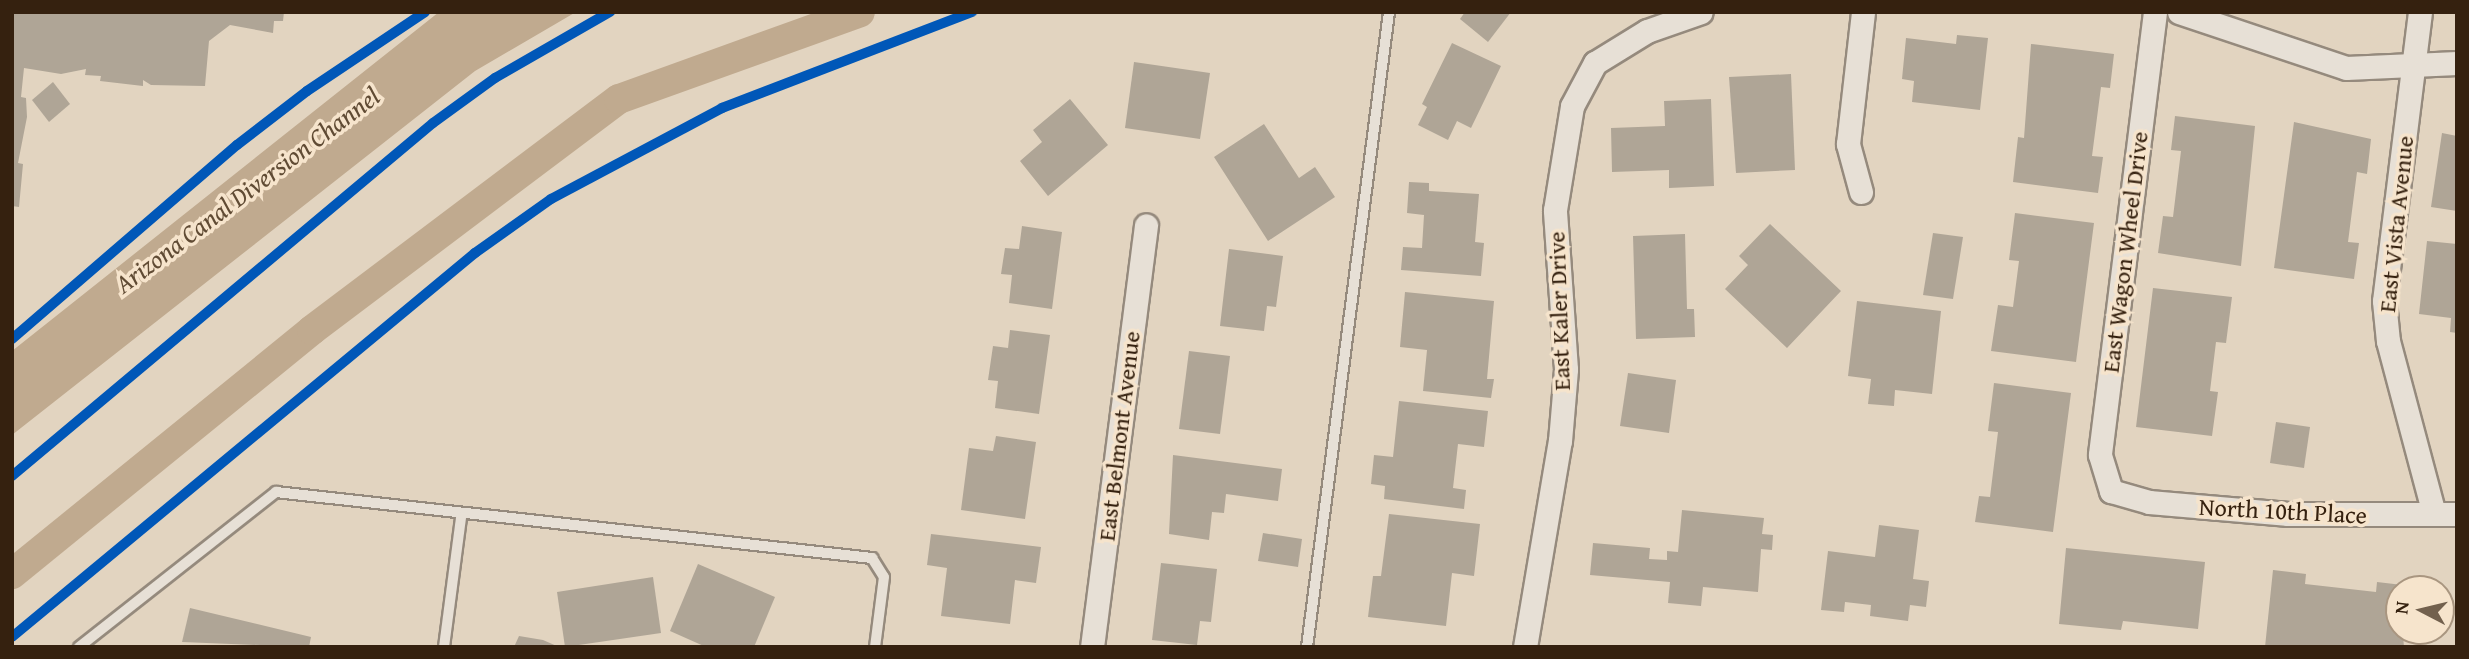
<!DOCTYPE html>
<style>
body{margin:0}
#map{position:relative;width:2469px;height:659px;overflow:hidden;background:#e2d4c0;font-family:"Gentium Book Plus",serif}
div>[style]{position:absolute}
.water>*{inset:0;background:#c0aa8f}
.canal>*{height:30px;margin:-15px;padding:0 15px;transform-origin:15px;border-radius:15px;background:#c0aa8f}
.building>*{inset:0;background:#afa596}
.roads{filter:drop-shadow(2px 0 #958a7d) drop-shadow(-2px 0 #958a7d) drop-shadow(0 2px #958a7d) drop-shadow(0 -2px #958a7d)}
.service>*{height:10px;margin:-5px;padding:0 5px;transform-origin:5px;border-radius:5px;background:#e7e0d6}
.minor>*{height:23px;margin:-11.5px;padding:0 11.5px;transform-origin:11.5px;border-radius:11.5px;background:#e7e0d6}
.cycleway>*{height:10px;margin:-5px;padding:0 5px;transform-origin:5px;border-radius:5px;background:#0057b8}
span{translate:-50% -50%;white-space:nowrap;text-align:center;line-height:1.15;-webkit-text-stroke:7px #f6e4cc;paint-order:stroke}
.street-label{font-size:24px;color:#35210f}
.water-label{font-size:26px;color:#604b34;font-style:italic}
.frame{position:absolute;inset:0;border:14px solid #35210f;pointer-events:none}
.north{position:absolute;left:2385px;top:575px;width:70px;height:70px;box-sizing:border-box;background:#f6e4cc;border:2px solid #a99680;border-radius:50%;rotate:277deg;font-size:19px;font-weight:700;line-height:28px;text-align:center;color:#35210f}
.north::after{content:'';display:block;margin:auto;width:24px;height:32px;background:#72604d;clip-path:polygon(50% 0,100% 100%,50% 72%,0 100%)}
</style>
<div id="map">
<div class="water">
<i style="clip-path:polygon(439px 12px,576px 12px,475px 71px,12px 435px,12px 351px)"></i>
</div>
<div class="canal">
<i style="left:12px;top:574px;width:387px;rotate:-39.1deg"></i>
<i style="left:312px;top:330px;width:384px;rotate:-37deg"></i>
<i style="left:619px;top:99px;width:256px;rotate:-19.8deg"></i>
</div>
<div class="building">
<i style="clip-path:polygon(12px 12px,284px 12px,283px 21px,274px 21px,273px 33px,230px 25px,209px 41px,205px 86px,151px 85px,143px 80px,143px 86px,100px 81px,101px 76px,85px 75px,86px 69px,61px 74px,24px 68px,21px 97px,26px 98px,27px 117px,18px 163px,23px 164px,19px 207px,12px 206px)"></i>
<i style="clip-path:polygon(1465px 12px,1511px 12px,1488px 42px,1460px 19px)"></i>
<i style="clip-path:polygon(1957px 35px,1988px 38px,1980px 110px,1912px 102px,1914px 81px,1902px 79px,1906px 38px,1956px 44px)"></i>
<i style="clip-path:polygon(1452px 43px,1501px 66px,1471px 128px,1457px 121px,1448px 140px,1418px 125px,1427px 107px,1422px 104px)"></i>
<i style="clip-path:polygon(2031px 44px,2114px 54px,2110px 88px,2101px 87px,2092px 156px,2103px 157px,2098px 193px,2013px 182px,2018px 137px,2024px 138px)"></i>
<i style="clip-path:polygon(1134px 62px,1210px 73px,1200px 139px,1125px 128px)"></i>
<i style="clip-path:polygon(1791px 74px,1795px 170px,1736px 173px,1729px 77px)"></i>
<i style="clip-path:polygon(53px 82px,70px 104px,49px 122px,32px 100px)"></i>
<i style="clip-path:polygon(1070px 99px,1108px 145px,1048px 196px,1020px 161px,1042px 142px,1033px 130px)"></i>
<i style="clip-path:polygon(1711px 99px,1714px 186px,1669px 188px,1669px 170px,1612px 172px,1611px 128px,1665px 126px,1664px 101px)"></i>
<i style="clip-path:polygon(2175px 116px,2255px 126px,2241px 266px,2158px 253px,2163px 216px,2173px 217px,2181px 151px,2171px 150px)"></i>
<i style="clip-path:polygon(2294px 122px,2371px 139px,2367px 174px,2357px 172px,2348px 242px,2359px 243px,2354px 279px,2274px 268px)"></i>
<i style="clip-path:polygon(1264px 124px,1299px 178px,1315px 167px,1335px 197px,1268px 241px,1214px 157px)"></i>
<i style="clip-path:polygon(2442px 133px,2457px 136px,2457px 211px,2431px 207px)"></i>
<i style="clip-path:polygon(1409px 182px,1429px 183px,1429px 191px,1479px 194px,1475px 242px,1484px 243px,1481px 276px,1401px 270px,1403px 247px,1422px 248px,1424px 215px,1407px 213px)"></i>
<i style="clip-path:polygon(2015px 213px,2094px 223px,2076px 362px,1991px 351px,1998px 305px,2013px 307px,2019px 261px,2009px 260px)"></i>
<i style="clip-path:polygon(1770px 224px,1841px 291px,1787px 348px,1725px 289px,1748px 265px,1739px 256px)"></i>
<i style="clip-path:polygon(1022px 226px,1062px 232px,1052px 309px,1009px 303px,1012px 275px,1001px 274px,1005px 248px,1019px 249px)"></i>
<i style="clip-path:polygon(1933px 233px,1963px 237px,1953px 299px,1923px 295px)"></i>
<i style="clip-path:polygon(1685px 234px,1687px 309px,1694px 309px,1695px 337px,1636px 339px,1633px 236px)"></i>
<i style="clip-path:polygon(2427px 241px,2457px 244px,2457px 333px,2450px 332px,2451px 318px,2419px 314px)"></i>
<i style="clip-path:polygon(1229px 249px,1283px 256px,1276px 307px,1267px 306px,1264px 331px,1220px 326px)"></i>
<i style="clip-path:polygon(2153px 288px,2232px 297px,2226px 343px,2216px 342px,2210px 391px,2218px 392px,2212px 436px,2136px 427px)"></i>
<i style="clip-path:polygon(1405px 292px,1494px 301px,1487px 379px,1494px 379px,1491px 398px,1423px 391px,1427px 350px,1400px 347px)"></i>
<i style="clip-path:polygon(1857px 301px,1941px 311px,1932px 394px,1895px 390px,1894px 406px,1868px 404px,1871px 379px,1848px 376px)"></i>
<i style="clip-path:polygon(1010px 330px,1050px 335px,1039px 414px,995px 408px,998px 381px,988px 380px,993px 346px,1008px 348px)"></i>
<i style="clip-path:polygon(1189px 351px,1230px 356px,1220px 434px,1179px 429px)"></i>
<i style="clip-path:polygon(1628px 373px,1676px 380px,1669px 433px,1620px 426px)"></i>
<i style="clip-path:polygon(1994px 383px,2071px 393px,2053px 532px,1975px 522px,1979px 496px,1990px 497px,1998px 432px,1988px 431px)"></i>
<i style="clip-path:polygon(1399px 401px,1488px 411px,1484px 447px,1458px 444px,1453px 488px,1466px 490px,1464px 509px,1384px 499px,1385px 486px,1371px 484px,1374px 455px,1393px 457px)"></i>
<i style="clip-path:polygon(2276px 422px,2310px 427px,2304px 468px,2270px 463px)"></i>
<i style="clip-path:polygon(996px 436px,1036px 442px,1025px 519px,961px 510px,969px 448px,993px 451px)"></i>
<i style="clip-path:polygon(1173px 455px,1282px 469px,1278px 501px,1226px 494px,1224px 513px,1212px 512px,1209px 540px,1169px 534px)"></i>
<i style="clip-path:polygon(1682px 510px,1764px 518px,1762px 534px,1773px 535px,1772px 550px,1761px 549px,1758px 592px,1703px 587px,1701px 606px,1668px 603px,1670px 582px,1590px 575px,1593px 543px,1650px 548px,1649px 559px,1667px 560px,1667px 551px,1678px 552px)"></i>
<i style="clip-path:polygon(1389px 514px,1480px 524px,1474px 576px,1452px 573px,1446px 626px,1368px 617px,1373px 576px,1381px 576px)"></i>
<i style="clip-path:polygon(1879px 525px,1919px 530px,1913px 579px,1929px 581px,1926px 607px,1910px 605px,1908px 621px,1870px 616px,1871px 605px,1845px 602px,1844px 612px,1821px 610px,1828px 551px,1875px 557px)"></i>
<i style="clip-path:polygon(1263px 533px,1302px 539px,1298px 567px,1258px 561px)"></i>
<i style="clip-path:polygon(931px 534px,1041px 547px,1036px 583px,1015px 580px,1010px 624px,941px 616px,947px 568px,927px 565px)"></i>
<i style="clip-path:polygon(2066px 548px,2205px 562px,2198px 629px,2123px 621px,2121px 630px,2059px 624px)"></i>
<i style="clip-path:polygon(1161px 563px,1217px 569px,1211px 622px,1200px 621px,1197px 645px,1152px 640px)"></i>
<i style="clip-path:polygon(698px 564px,775px 597px,754px 647px,706px 647px,670px 631px)"></i>
<i style="clip-path:polygon(2273px 570px,2306px 574px,2305px 584px,2376px 592px,2377px 582px,2411px 586px,2399px 589px,2404px 647px,2265px 647px)"></i>
<i style="clip-path:polygon(653px 577px,661px 633px,565px 647px,557px 592px)"></i>
<i style="clip-path:polygon(190px 608px,311px 637px,309px 647px,182px 642px)"></i>
<i style="clip-path:polygon(519px 636px,543px 640px,559px 647px,514px 647px)"></i>
</div>
<div class="roads">
<div class="service">
<i style="left:79px;top:647px;width:251px;rotate:-38.2deg"></i>
<i style="left:276px;top:492px;width:600px;rotate:6.32deg"></i>
<i style="left:872px;top:558px;width:22px;rotate:58deg"></i>
<i style="left:884px;top:577px;width:71px;rotate:97.3deg"></i>
<i style="left:444px;top:647px;width:131px;rotate:-82.5deg"></i>
<i style="left:1307px;top:647px;width:640px;rotate:-82.64deg"></i>
</div>
<div class="minor">
<i style="left:2155px;top:12px;width:446px;rotate:97.1deg"></i>
<i style="left:2100px;top:455px;width:38px;rotate:73deg"></i>
<i style="left:2111px;top:491px;width:40px;rotate:16deg"></i>
<i style="left:2149px;top:502px;width:140px;rotate:4.9deg"></i>
<i style="left:2288px;top:514px;width:169px"></i>
<i style="left:2179px;top:12px;width:176px;rotate:18.5deg"></i>
<i style="left:2346px;top:68px;width:111px;rotate:-2.6deg"></i>
<i style="left:2420px;top:12px;width:291px;rotate:97.1deg"></i>
<i style="left:2384px;top:301px;width:40px;rotate:84.3deg"></i>
<i style="left:2388px;top:341px;width:179px;rotate:75.1deg"></i>
<i style="left:1861px;top:192px;width:50px;rotate:-105.2deg"></i>
<i style="left:1848px;top:144px;width:133px;rotate:-83.5deg"></i>
<i style="left:1092px;top:647px;width:425px;rotate:-82.7deg"></i>
<i style="left:1525px;top:647px;width:209px;rotate:-80.4deg"></i>
<i style="left:1560px;top:441px;width:72px;rotate:-85.2deg"></i>
<i style="left:1566px;top:369px;width:159px;rotate:-94deg"></i>
<i style="left:1555px;top:210px;width:105px;rotate:-80.7deg"></i>
<i style="left:1572px;top:106px;width:49px;rotate:-61.9deg"></i>
<i style="left:1595px;top:63px;width:61px;rotate:-31.6deg"></i>
<i style="left:1647px;top:31px;width:57px;rotate:-19.4deg"></i>
</div>
</div>
<div class="cycleway">
<i style="left:12px;top:339px;width:297px;rotate:-40.8deg"></i>
<i style="left:237px;top:145px;width:88px;rotate:-37.6deg"></i>
<i style="left:307px;top:91px;width:142px;rotate:-33.8deg"></i>
<i style="left:12px;top:476px;width:549px;rotate:-39.98deg"></i>
<i style="left:433px;top:123px;width:77px;rotate:-36deg"></i>
<i style="left:495px;top:78px;width:133px;rotate:-29.9deg"></i>
<i style="left:12px;top:637px;width:602px;rotate:-39.67deg"></i>
<i style="left:475px;top:253px;width:93px;rotate:-35.4deg"></i>
<i style="left:551px;top:199px;width:194px;rotate:-28deg"></i>
<i style="left:722px;top:108px;width:268px;rotate:-21deg"></i>
</div>
<div class="street-label">
<span style="left:2396px;top:224px;rotate:-84deg">East Vista Avenue</span>
<span style="left:2125px;top:252px;rotate:-83deg">East Wagon Wheel Drive</span>
<span style="left:1559px;top:311px;rotate:-92deg">East Kaler Drive</span>
<span style="left:1119px;top:436px;rotate:-83deg">East Belmont Avenue</span>
<span style="left:2283px;top:511px;rotate:3deg">North 10th Place</span>
</div>
<div class="water-label">
<span style="left:247px;top:190px;rotate:-37deg">Arizona Canal Diversion Channel</span>
</div>
<div class="frame"></div>
<div class="north">N</div>
</div>
